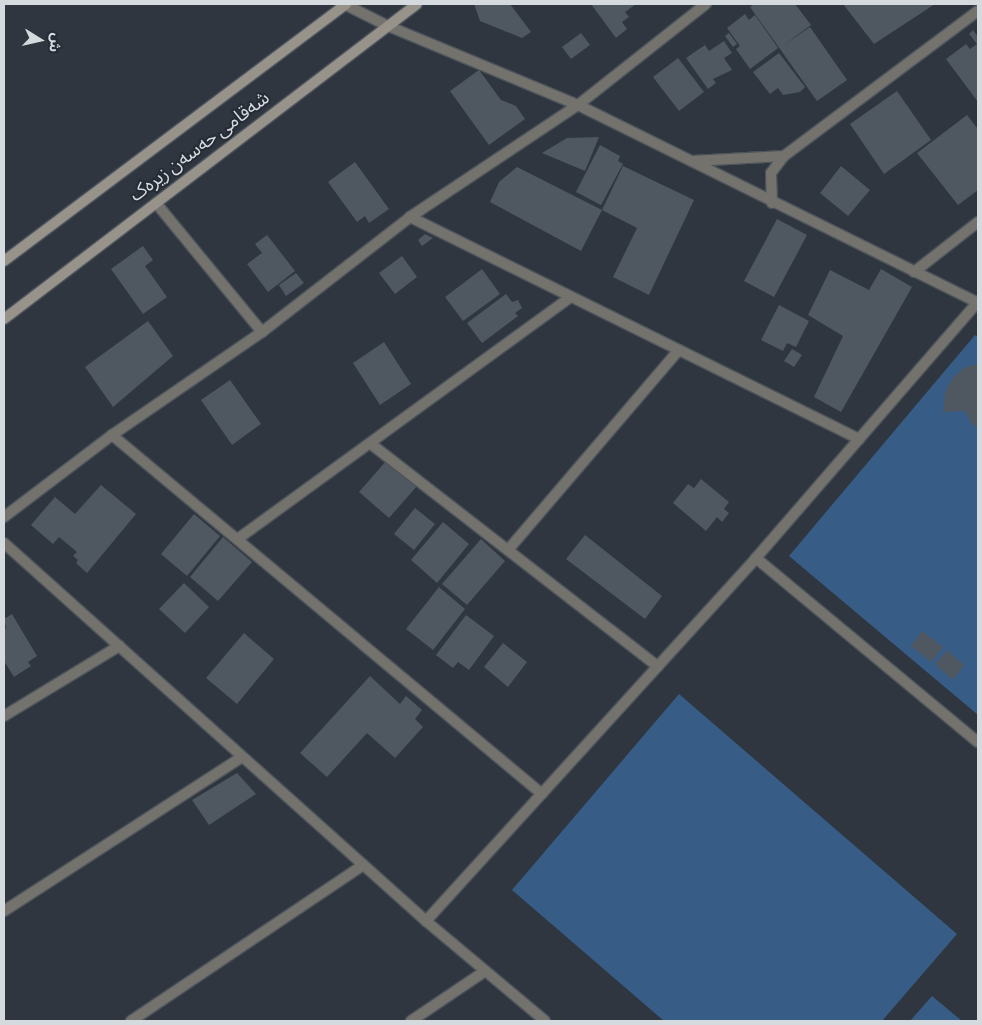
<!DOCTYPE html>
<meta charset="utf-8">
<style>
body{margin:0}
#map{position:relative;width:982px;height:1025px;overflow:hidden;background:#2f363f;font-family:"Alegreya Sans","Noto Sans Arabic",sans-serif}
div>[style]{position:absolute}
.green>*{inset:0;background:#375d87}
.building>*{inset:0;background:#4f5760}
.roads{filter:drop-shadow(1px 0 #4d545c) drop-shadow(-1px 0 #4d545c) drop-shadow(0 1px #4d545c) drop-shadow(0 -1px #4d545c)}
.minor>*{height:10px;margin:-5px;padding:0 5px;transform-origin:5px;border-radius:5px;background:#74726d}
.secondary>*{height:10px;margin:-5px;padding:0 5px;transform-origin:5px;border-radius:5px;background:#97938b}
span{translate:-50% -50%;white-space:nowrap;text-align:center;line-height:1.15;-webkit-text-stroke:4px #252c35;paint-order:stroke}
.street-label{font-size:19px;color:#d5dadf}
.frame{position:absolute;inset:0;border:5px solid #d5dadf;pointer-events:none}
.north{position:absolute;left:15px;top:15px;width:50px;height:50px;-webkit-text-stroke:4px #252c35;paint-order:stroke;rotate:100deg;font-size:14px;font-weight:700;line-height:20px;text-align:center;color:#d5dadf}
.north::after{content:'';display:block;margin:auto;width:18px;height:22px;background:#d5dadf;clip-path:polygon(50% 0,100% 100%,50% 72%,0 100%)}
</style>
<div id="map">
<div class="green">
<i style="clip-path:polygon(975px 335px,978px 337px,978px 715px,789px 556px)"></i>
<i style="clip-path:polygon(679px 694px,957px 934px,882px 1021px,664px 1021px,512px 890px)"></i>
<i style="clip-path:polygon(932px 996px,962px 1021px,910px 1021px)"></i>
</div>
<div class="building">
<i style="clip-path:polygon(474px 4px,510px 4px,531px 32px,522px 38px,480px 21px)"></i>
<i style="clip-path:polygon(591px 4px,636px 4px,625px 12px,629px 17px,622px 22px,627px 29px,616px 38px)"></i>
<i style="clip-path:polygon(754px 4px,795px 4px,811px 25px,784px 45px,810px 27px,847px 80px,817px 101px,750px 7px)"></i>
<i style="clip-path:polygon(843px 4px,935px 4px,874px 44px)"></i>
<i style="clip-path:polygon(745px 14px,749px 20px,755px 15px,778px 48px,750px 69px,736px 49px,740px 46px,727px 28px)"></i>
<i style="clip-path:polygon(973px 30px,978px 37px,978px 102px,946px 59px,966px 44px,970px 49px,977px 44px,969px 34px)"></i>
<i style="clip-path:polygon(581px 33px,590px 45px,571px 59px,562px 47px)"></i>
<i style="clip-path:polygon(729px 33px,737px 44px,733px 47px,725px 36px)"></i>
<i style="clip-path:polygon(724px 41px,732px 53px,724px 58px,732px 70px,713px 79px,716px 83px,708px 89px,686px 58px,705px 45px,709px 51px)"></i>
<i style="clip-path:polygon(779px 53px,805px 87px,800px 92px,783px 95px,778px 88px,770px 94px,753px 72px)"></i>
<i style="clip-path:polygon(678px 58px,704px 92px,679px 111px,653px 77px)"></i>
<i style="clip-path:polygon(479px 70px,501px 100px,516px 106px,525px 119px,489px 145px,450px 91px)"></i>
<i style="clip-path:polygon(897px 91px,931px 140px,884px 174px,850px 124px)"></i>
<i style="clip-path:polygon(967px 115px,978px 129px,978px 190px,958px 205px,917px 153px)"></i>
<i style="clip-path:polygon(599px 137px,585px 171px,542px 153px,567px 138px)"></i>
<i style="clip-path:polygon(600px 145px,620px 156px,618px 161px,623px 164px,601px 205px,576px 192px)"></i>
<i style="clip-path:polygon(355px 162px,389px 209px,369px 223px,365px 216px,357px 222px,328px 182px)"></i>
<i style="clip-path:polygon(623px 166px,694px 200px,649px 295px,613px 277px,637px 228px,602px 210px,581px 251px,490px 202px,499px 182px,517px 167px,602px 210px)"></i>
<i style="clip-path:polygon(841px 166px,870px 190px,848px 216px,820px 193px)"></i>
<i style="clip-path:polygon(777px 219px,807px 235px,774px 297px,744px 281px)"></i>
<i style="clip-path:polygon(425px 234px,433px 238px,422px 246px,418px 240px)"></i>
<i style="clip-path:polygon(267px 235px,295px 271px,268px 292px,247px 264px,262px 253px,255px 244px)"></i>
<i style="clip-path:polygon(143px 246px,153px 260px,145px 266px,167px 297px,143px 314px,111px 269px)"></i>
<i style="clip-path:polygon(402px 256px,417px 277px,395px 294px,379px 273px)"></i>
<i style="clip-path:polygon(482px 269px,500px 294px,463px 321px,445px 297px)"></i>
<i style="clip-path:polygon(881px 269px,912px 287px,841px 412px,814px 397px,843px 336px,808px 315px,830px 270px,869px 290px)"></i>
<i style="clip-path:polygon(296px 273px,304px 283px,286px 296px,279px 285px)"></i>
<i style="clip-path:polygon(506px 294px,512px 302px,518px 300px,522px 308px,515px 313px,518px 316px,482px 343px,467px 323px)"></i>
<i style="clip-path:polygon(779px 305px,809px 321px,796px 347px,787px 343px,783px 351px,761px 340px)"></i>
<i style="clip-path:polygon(148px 321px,173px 356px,113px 407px,85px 367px)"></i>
<i style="clip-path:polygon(384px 342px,411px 384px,380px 405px,353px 363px)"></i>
<i style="clip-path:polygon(792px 349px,802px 355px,794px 367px,784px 361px)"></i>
<i style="clip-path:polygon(978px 364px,978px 428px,971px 423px,965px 411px,943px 412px,945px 392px,952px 379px,963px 368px)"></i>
<i style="clip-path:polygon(230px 380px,261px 424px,232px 445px,201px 400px)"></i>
<i style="clip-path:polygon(387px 460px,417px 486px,389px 518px,359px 492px)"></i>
<i style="clip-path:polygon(701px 479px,729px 502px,724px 509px,729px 513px,722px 522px,717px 517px,706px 531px,673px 503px,688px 484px,694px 488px)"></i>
<i style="clip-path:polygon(101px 485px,136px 514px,87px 573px,76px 563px,78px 560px,73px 556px,77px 552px,59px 537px,53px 544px,31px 525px,55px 497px,75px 514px)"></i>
<i style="clip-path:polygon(415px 508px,435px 524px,414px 550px,394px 534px)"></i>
<i style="clip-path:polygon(194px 514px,220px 536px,187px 576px,161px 554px)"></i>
<i style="clip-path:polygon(443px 522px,469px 544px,437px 583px,411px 560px)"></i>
<i style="clip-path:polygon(585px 535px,662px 596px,645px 619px,566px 559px)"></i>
<i style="clip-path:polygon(223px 537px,252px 562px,218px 601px,190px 577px)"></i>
<i style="clip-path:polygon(481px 539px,505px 561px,467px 605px,442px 584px)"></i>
<i style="clip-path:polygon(184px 583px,209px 607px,185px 633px,159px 609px)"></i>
<i style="clip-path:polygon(439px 587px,465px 609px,433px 650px,406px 629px)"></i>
<i style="clip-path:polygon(12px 614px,37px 656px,28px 662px,31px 666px,14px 677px,4px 661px,4px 630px,6px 628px,4px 619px)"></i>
<i style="clip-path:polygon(466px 615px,494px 636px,469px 670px,458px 662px,453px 668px,436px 655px)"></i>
<i style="clip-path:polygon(922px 631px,943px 647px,931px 662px,911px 646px)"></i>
<i style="clip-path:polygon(244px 633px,274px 659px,237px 704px,206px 678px)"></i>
<i style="clip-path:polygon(503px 643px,527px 662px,508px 687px,484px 667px)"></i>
<i style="clip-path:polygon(947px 650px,964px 665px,953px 680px,935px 664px)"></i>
<i style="clip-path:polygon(370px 676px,400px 704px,406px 696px,422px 710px,415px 719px,423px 727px,395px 758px,367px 733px,327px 777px,300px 753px)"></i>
<i style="clip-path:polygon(237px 773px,256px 794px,209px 825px,192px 800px)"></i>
</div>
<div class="roads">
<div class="minor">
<i style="left:344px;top:4px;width:49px;rotate:26.6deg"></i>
<i style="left:388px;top:26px;width:206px;rotate:22.6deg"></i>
<i style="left:578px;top:105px;width:446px;rotate:26.3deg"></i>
<i style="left:692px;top:161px;width:92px;rotate:-3.1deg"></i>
<i style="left:784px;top:156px;width:242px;rotate:-36.8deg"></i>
<i style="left:156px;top:203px;width:167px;rotate:50.6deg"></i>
<i style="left:772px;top:203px;width:30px;rotate:-92deg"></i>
<i style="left:771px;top:173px;width:21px;rotate:-53deg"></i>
<i style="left:410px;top:217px;width:501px;rotate:26.31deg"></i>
<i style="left:914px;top:272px;width:81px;rotate:-38deg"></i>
<i style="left:112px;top:435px;width:560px;rotate:39.86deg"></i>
<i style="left:371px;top:444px;width:363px;rotate:37.8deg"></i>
<i style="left:4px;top:517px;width:136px;rotate:-37.2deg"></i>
<i style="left:112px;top:435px;width:182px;rotate:-34.5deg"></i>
<i style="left:262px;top:332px;width:187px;rotate:-37.8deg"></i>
<i style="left:410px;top:217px;width:202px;rotate:-33.7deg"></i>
<i style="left:578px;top:105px;width:163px;rotate:-38.3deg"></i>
<i style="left:239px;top:538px;width:410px;rotate:-36deg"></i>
<i style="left:4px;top:543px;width:567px;rotate:41.85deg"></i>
<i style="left:426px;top:921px;width:155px;rotate:40deg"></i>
<i style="left:508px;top:550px;width:263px;rotate:-49.5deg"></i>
<i style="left:756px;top:558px;width:288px;rotate:39.7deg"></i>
<i style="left:4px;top:716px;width:135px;rotate:-31.3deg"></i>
<i style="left:4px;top:911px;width:283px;rotate:-32.9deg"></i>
<i style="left:426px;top:921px;width:491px;rotate:-47.7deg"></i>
<i style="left:756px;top:558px;width:337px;rotate:-49.1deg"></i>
<i style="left:131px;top:1021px;width:280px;rotate:-33.9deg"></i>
<i style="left:411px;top:1021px;width:89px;rotate:-34deg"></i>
</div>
<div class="secondary">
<i style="left:4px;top:261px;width:428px;rotate:-36.9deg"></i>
<i style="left:4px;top:319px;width:519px;rotate:-37.33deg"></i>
</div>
</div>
<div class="street-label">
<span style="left:200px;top:147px;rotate:-37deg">شەقامی حەسەن زیرەک</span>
</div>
<div class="frame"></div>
<div class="north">ش</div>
</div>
